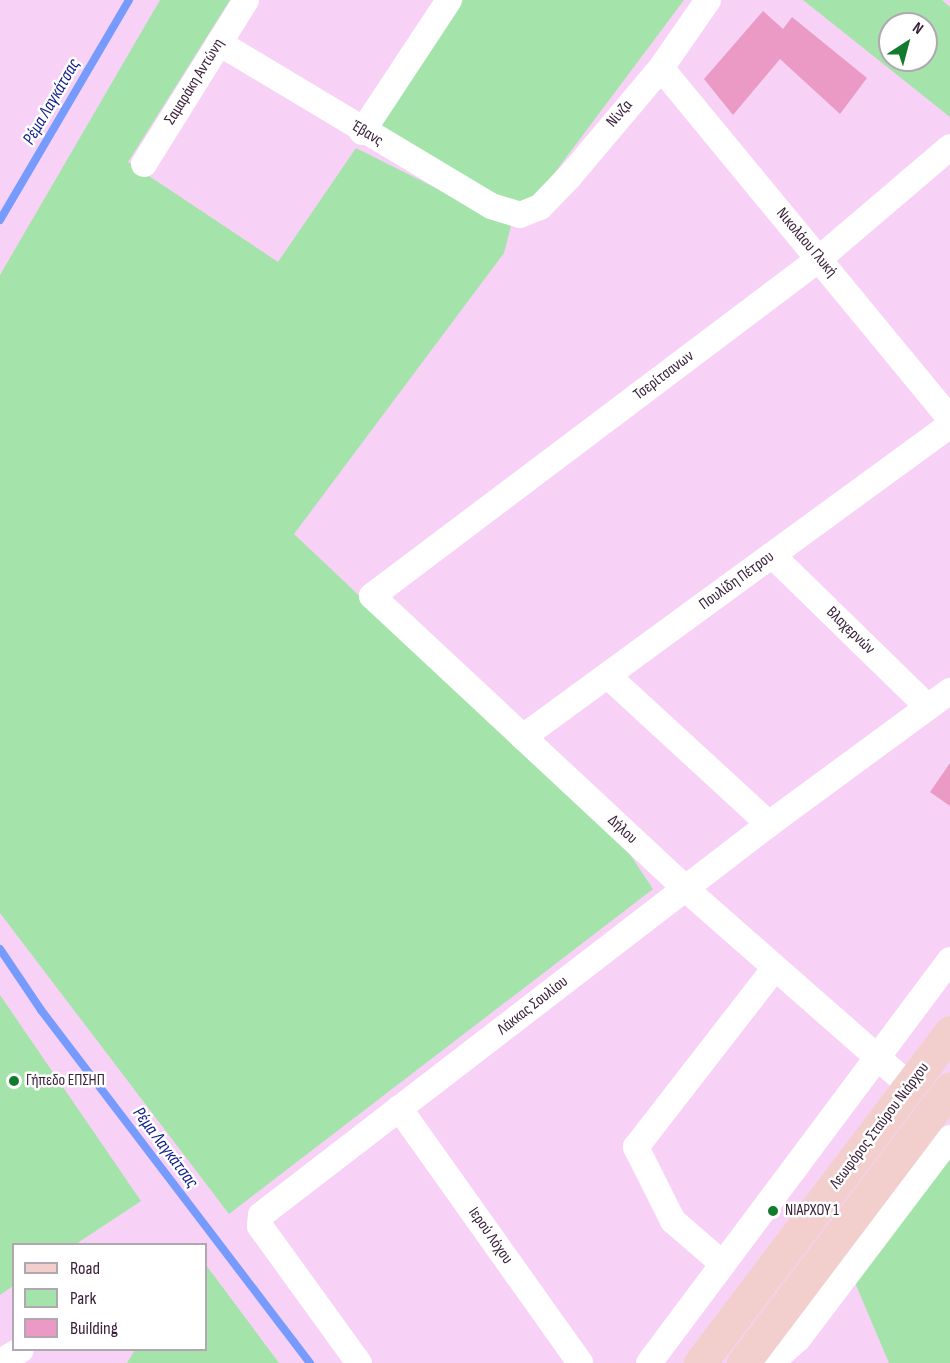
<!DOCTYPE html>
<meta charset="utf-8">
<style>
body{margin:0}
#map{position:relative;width:950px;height:1363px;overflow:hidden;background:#f8d1f7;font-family:"Sofia Sans Condensed",sans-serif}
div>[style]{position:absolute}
.green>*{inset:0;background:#a4e3aa}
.stream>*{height:8px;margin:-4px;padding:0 4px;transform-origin:4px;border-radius:4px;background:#769bfc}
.building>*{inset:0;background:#ea9ac5}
.street>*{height:26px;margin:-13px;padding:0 13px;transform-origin:13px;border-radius:13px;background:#fff}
.secondary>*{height:33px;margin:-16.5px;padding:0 16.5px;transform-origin:16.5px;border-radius:16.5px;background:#f2cfcc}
.dots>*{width:16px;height:16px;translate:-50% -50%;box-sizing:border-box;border:3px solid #fff;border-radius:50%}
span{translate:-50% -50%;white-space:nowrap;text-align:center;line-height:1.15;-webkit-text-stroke:5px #fff;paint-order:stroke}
.street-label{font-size:16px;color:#3a223a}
.poi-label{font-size:16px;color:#3a223a}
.left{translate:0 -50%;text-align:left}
.water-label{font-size:18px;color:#0e1c8a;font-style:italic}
.legend{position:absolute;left:12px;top:1243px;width:195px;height:108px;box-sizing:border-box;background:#fff;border:2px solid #b0a7b0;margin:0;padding:8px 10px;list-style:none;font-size:18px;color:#3a223a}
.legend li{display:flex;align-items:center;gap:12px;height:30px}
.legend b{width:30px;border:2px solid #b0a7b0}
.north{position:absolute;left:878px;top:12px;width:60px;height:60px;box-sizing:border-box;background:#fff;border:2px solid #b0a7b0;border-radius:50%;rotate:36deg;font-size:16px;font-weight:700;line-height:24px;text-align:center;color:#3a223a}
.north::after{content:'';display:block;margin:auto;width:21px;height:27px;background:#137b2e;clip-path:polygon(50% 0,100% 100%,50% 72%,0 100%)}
</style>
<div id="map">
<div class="green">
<i style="clip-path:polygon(160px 0,230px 0,128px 162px,278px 262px,356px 148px,511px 226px,504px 253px,294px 534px,625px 847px,653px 889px,229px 1214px,0 913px,0 275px)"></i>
<i style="clip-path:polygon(463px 0,684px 0,541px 191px,527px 203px,511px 204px,378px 129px)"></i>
<i style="clip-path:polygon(evenodd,803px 0,942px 0,950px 7px,950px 117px,803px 0,890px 24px,926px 24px,926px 60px,890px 60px,890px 24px)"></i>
<i style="clip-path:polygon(0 995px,141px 1201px,76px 1244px,14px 1244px,13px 1286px,0 1295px)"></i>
<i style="clip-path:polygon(950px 1158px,950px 1363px,889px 1363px,853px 1278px)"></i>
<i style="clip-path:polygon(206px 1265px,279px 1363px,127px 1363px,135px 1350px,206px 1350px)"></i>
</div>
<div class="stream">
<i style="left:0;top:220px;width:255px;rotate:-59.6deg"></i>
<i style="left:0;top:949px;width:73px;rotate:56.1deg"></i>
<i style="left:41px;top:1010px;width:444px;rotate:52.7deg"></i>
</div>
<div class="building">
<i style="clip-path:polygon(763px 11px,783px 29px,792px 17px,867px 78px,840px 114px,780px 59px,733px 115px,704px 79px)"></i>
<i style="clip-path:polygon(950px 763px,950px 806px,930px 792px)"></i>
</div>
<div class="street">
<i style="left:219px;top:43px;width:317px;rotate:30.9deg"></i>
<i style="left:491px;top:206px;width:30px;rotate:17deg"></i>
<i style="left:520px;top:215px;width:22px;rotate:-22deg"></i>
<i style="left:540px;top:207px;width:43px;rotate:-45.9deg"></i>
<i style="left:570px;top:176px;width:141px;rotate:-49.9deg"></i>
<i style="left:661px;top:68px;width:83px;rotate:-55.3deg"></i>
<i style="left:661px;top:68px;width:454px;rotate:50.5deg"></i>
<i style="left:362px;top:132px;width:158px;rotate:-56.6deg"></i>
<i style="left:144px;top:164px;width:193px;rotate:-58.1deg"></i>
<i style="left:772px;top:555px;width:218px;rotate:44.3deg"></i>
<i style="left:608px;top:676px;width:219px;rotate:42.6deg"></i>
<i style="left:523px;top:737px;width:529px;rotate:-36.15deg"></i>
<i style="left:910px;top:1086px;width:300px;rotate:-138.7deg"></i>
<i style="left:685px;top:888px;width:428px;rotate:-137deg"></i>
<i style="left:372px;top:596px;width:560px;rotate:-37.01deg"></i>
<i style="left:819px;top:259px;width:172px;rotate:-40.5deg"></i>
<i style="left:399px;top:1108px;width:313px;rotate:54.6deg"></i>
<i style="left:723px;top:1264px;width:66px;rotate:-139.3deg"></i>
<i style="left:673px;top:1221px;width:83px;rotate:-116.6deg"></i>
<i style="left:636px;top:1147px;width:225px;rotate:-52.2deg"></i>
<i style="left:0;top:1362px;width:24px;rotate:-30deg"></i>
<i style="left:359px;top:1363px;width:169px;rotate:-125.9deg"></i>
<i style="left:260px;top:1226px;width:11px;rotate:-85deg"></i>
<i style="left:261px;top:1215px;width:641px;rotate:-37.58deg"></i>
<i style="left:769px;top:824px;width:225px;rotate:-36.3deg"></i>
<i style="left:649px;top:1363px;width:503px;rotate:-53.24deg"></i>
<i style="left:771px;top:1363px;width:36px;rotate:-42deg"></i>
<i style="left:798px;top:1339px;width:252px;rotate:-52.9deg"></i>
</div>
<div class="secondary">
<i style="left:700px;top:1363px;width:415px;rotate:-52.9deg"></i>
<i style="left:743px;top:1363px;width:344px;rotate:-53deg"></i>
</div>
<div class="dots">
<i style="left:14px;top:1081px;background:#137b2e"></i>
<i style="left:773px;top:1211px;background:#137b2e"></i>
</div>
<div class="street-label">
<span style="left:195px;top:82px;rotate:-58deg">Σαμαράκη Αντώνη</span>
<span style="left:620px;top:114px;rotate:-49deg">Νίνζα</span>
<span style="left:367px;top:134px;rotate:31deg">Έβανς</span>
<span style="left:806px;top:243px;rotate:50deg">Νικολάου Γλυκή</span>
<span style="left:664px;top:376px;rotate:-37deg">Τσερίτσανων</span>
<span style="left:737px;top:581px;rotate:-36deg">Πουλίδη Πέτρου</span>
<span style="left:850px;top:631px;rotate:44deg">Βλαχερνών</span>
<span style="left:622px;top:830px;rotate:43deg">Δήλου</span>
<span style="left:533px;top:1006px;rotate:-38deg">Λάκκας Σουλίου</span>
<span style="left:880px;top:1126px;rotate:-53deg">Λεωφόρος Σταύρου Νιάρχου</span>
<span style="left:490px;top:1236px;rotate:55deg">Ιερού Λόχου</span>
</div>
<div class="poi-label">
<span class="left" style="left:26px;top:1081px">Γήπεδο ΕΠΣΗΠ</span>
<span class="left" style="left:785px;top:1211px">ΝΙΑΡΧΟΥ 1</span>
</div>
<div class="water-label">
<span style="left:52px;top:102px;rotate:-60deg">Ρέμα Λαγκάτσας</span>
<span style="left:165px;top:1148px;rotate:53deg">Ρέμα Λαγκάτσας</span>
</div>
<ul class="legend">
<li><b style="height:8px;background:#f2cfcc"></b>Road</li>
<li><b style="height:16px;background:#a4e3aa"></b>Park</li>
<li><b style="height:16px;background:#ea9ac5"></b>Building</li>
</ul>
<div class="north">N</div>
</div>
